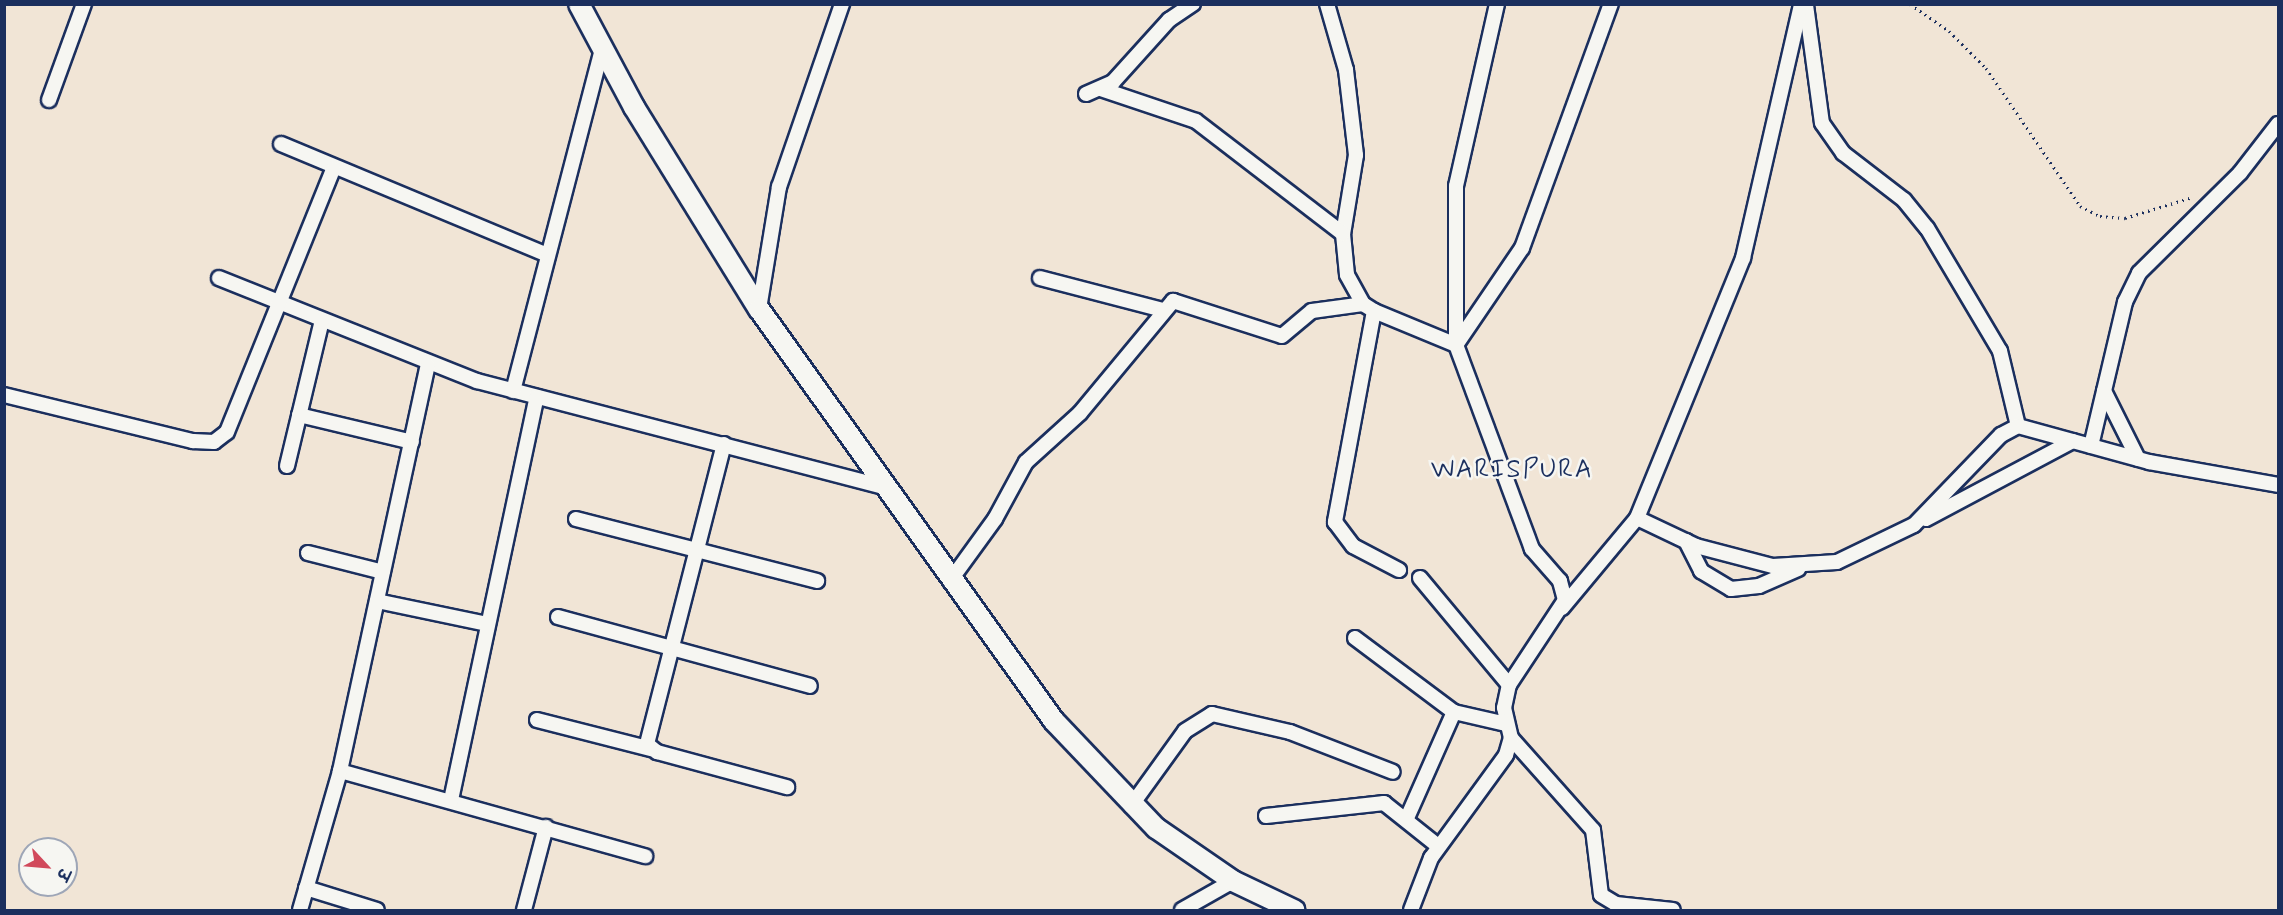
<!DOCTYPE html>
<meta charset="utf-8">
<style>
body{margin:0}
#map{position:relative;width:2283px;height:915px;overflow:hidden;background:#f1e5d6;font-family:Mynerve,"Playpen Sans Deva",sans-serif}
div>[style]{position:absolute}
.path>*{height:3px;margin-top:-1.5px;transform-origin:0;background:repeating-linear-gradient(90deg,#1b2f5e 0 1.5px,transparent 0 6px)}
.roads{filter:drop-shadow(2px 0 #1b2f5e) drop-shadow(-2px 0 #1b2f5e) drop-shadow(0 2px #1b2f5e) drop-shadow(0 -2px #1b2f5e)}
.street>*{height:14px;margin:-7px;padding:0 7px;transform-origin:7px;border-radius:7px;background:#f6f6f2}
.secondary>*{height:20px;margin:-10px;padding:0 10px;transform-origin:10px;border-radius:10px;background:#f6f6f2}
span{translate:-50% -50%;white-space:nowrap;text-align:center;line-height:1.15;-webkit-text-stroke:5px #f6f6f2;paint-order:stroke}
.quarter-label{font-size:26px;color:#1b2f5e;letter-spacing:1.5px}
.frame{position:absolute;inset:0;border:6px solid #1b2f5e;pointer-events:none}
.north{position:absolute;left:18px;top:837px;width:60px;height:60px;box-sizing:border-box;background:#f6f6f2;border:2px solid #9ea6b7;border-radius:50%;rotate:116deg;font-size:16px;font-weight:700;line-height:24px;text-align:center;color:#1b2f5e}
.north::after{content:'';display:block;margin:auto;width:21px;height:27px;background:#d1495b;clip-path:polygon(50% 0,100% 100%,50% 72%,0 100%)}
</style>
<div id="map">
<div class="path">
<i style="left:1910px;top:4px;width:47px;rotate:34.7deg"></i>
<i style="left:1949px;top:31px;width:52px;rotate:45deg"></i>
<i style="left:1986px;top:68px;width:167px;rotate:55.7deg"></i>
<i style="left:2080px;top:206px;width:22px;rotate:27deg"></i>
<i style="left:2100px;top:216px;width:25px;rotate:5deg"></i>
<i style="left:2125px;top:218px;width:71px;rotate:-17.2deg"></i>
</div>
<div class="roads">
<div class="street">
<i style="left:1327px;top:4px;width:69px;rotate:73.9deg"></i>
<i style="left:1346px;top:70px;width:86px;rotate:83.3deg"></i>
<i style="left:1356px;top:155px;width:80px;rotate:99.3deg"></i>
<i style="left:1343px;top:234px;width:41px;rotate:84.4deg"></i>
<i style="left:1347px;top:275px;width:33px;rotate:61deg"></i>
<i style="left:1363px;top:304px;width:13px;rotate:32deg"></i>
<i style="left:1374px;top:311px;width:89px;rotate:22.5deg"></i>
<i style="left:1456px;top:345px;width:117px;rotate:-55.8deg"></i>
<i style="left:1522px;top:248px;width:260px;rotate:-70deg"></i>
<i style="left:1806px;top:5px;width:119px;rotate:82.3deg"></i>
<i style="left:1822px;top:123px;width:37px;rotate:55deg"></i>
<i style="left:1843px;top:153px;width:77px;rotate:37.6deg"></i>
<i style="left:1904px;top:200px;width:36px;rotate:51deg"></i>
<i style="left:1927px;top:228px;width:143px;rotate:59.3deg"></i>
<i style="left:2000px;top:351px;width:77px;rotate:76.5deg"></i>
<i style="left:1101px;top:89px;width:100px;rotate:18.6deg"></i>
<i style="left:1196px;top:121px;width:185px;rotate:37.5deg"></i>
<i style="left:1086px;top:94px;width:30px;rotate:-24deg"></i>
<i style="left:1113px;top:82px;width:84px;rotate:-47.9deg"></i>
<i style="left:1169px;top:20px;width:29px;rotate:-34deg"></i>
<i style="left:49px;top:100px;width:102px;rotate:-70deg"></i>
<i style="left:281px;top:144px;width:286px;rotate:22.6deg"></i>
<i style="left:219px;top:278px;width:278px;rotate:21.8deg"></i>
<i style="left:477px;top:381px;width:417px;rotate:14.6deg"></i>
<i style="left:1040px;top:278px;width:127px;rotate:14.6deg"></i>
<i style="left:759px;top:309px;width:124px;rotate:-80.7deg"></i>
<i style="left:779px;top:187px;width:194px;rotate:-71deg"></i>
<i style="left:1374px;top:311px;width:215px;rotate:100.5deg"></i>
<i style="left:1335px;top:522px;width:30px;rotate:53deg"></i>
<i style="left:1353px;top:546px;width:52px;rotate:27.6deg"></i>
<i style="left:513px;top:391px;width:352px;rotate:-75.4deg"></i>
<i style="left:2104px;top:391px;width:76px;rotate:63.4deg"></i>
<i style="left:4px;top:395px;width:195px;rotate:13.7deg"></i>
<i style="left:193px;top:441px;width:21px;rotate:3deg"></i>
<i style="left:214px;top:442px;width:16px;rotate:-38deg"></i>
<i style="left:227px;top:432px;width:284px;rotate:-68deg"></i>
<i style="left:299px;top:415px;width:116px;rotate:13.4deg"></i>
<i style="left:724px;top:444px;width:310px;rotate:104.4deg"></i>
<i style="left:647px;top:744px;width:13px;rotate:39deg"></i>
<i style="left:657px;top:752px;width:135px;rotate:15.1deg"></i>
<i style="left:2091px;top:446px;width:148px;rotate:-76.7deg"></i>
<i style="left:2125px;top:302px;width:32px;rotate:-64deg"></i>
<i style="left:2139px;top:273px;width:142px;rotate:-44.7deg"></i>
<i style="left:2240px;top:173px;width:62px;rotate:-52.2deg"></i>
<i style="left:287px;top:466px;width:150px;rotate:-76.5deg"></i>
<i style="left:1637px;top:518px;width:65px;rotate:25.4deg"></i>
<i style="left:1696px;top:546px;width:80px;rotate:14.6deg"></i>
<i style="left:1773px;top:566px;width:64px;rotate:-3.6deg"></i>
<i style="left:1837px;top:562px;width:85px;rotate:-25.7deg"></i>
<i style="left:1914px;top:525px;width:125px;rotate:-46deg"></i>
<i style="left:2001px;top:435px;width:19px;rotate:-28deg"></i>
<i style="left:2018px;top:426px;width:136px;rotate:15.4deg"></i>
<i style="left:2149px;top:462px;width:131px;rotate:10.1deg"></i>
<i style="left:576px;top:519px;width:249px;rotate:14.4deg"></i>
<i style="left:1926px;top:519px;width:166px;rotate:-28deg"></i>
<i style="left:1686px;top:541px;width:34px;rotate:63deg"></i>
<i style="left:1701px;top:571px;width:35px;rotate:31deg"></i>
<i style="left:1731px;top:589px;width:28px;rotate:-6deg"></i>
<i style="left:1759px;top:586px;width:43px;rotate:-23.6deg"></i>
<i style="left:308px;top:553px;width:77px;rotate:14.2deg"></i>
<i style="left:1420px;top:578px;width:139px;rotate:50.2deg"></i>
<i style="left:950px;top:581px;width:77px;rotate:-54deg"></i>
<i style="left:995px;top:519px;width:65px;rotate:-61.5deg"></i>
<i style="left:1026px;top:462px;width:73px;rotate:-42.2deg"></i>
<i style="left:1080px;top:413px;width:146px;rotate:-50.3deg"></i>
<i style="left:1173px;top:301px;width:114px;rotate:17.8deg"></i>
<i style="left:1282px;top:336px;width:39px;rotate:-40deg"></i>
<i style="left:1312px;top:311px;width:51px;rotate:-7.8deg"></i>
<i style="left:377px;top:601px;width:112px;rotate:11.8deg"></i>
<i style="left:1562px;top:608px;width:117px;rotate:-50.2deg"></i>
<i style="left:1637px;top:518px;width:281px;rotate:-67.8deg"></i>
<i style="left:1743px;top:258px;width:261px;rotate:-77.1deg"></i>
<i style="left:558px;top:617px;width:261px;rotate:15.3deg"></i>
<i style="left:1355px;top:638px;width:124px;rotate:36.8deg"></i>
<i style="left:1454px;top:712px;width:53px;rotate:13deg"></i>
<i style="left:537px;top:720px;width:118px;rotate:14.3deg"></i>
<i style="left:1511px;top:738px;width:123px;rotate:48.3deg"></i>
<i style="left:1593px;top:830px;width:65px;rotate:83deg"></i>
<i style="left:1601px;top:895px;width:17px;rotate:31deg"></i>
<i style="left:1616px;top:904px;width:57px;rotate:6deg"></i>
<i style="left:340px;top:771px;width:317px;rotate:15.6deg"></i>
<i style="left:451px;top:800px;width:412px;rotate:-78deg"></i>
<i style="left:1131px;top:806px;width:92px;rotate:-54.2deg"></i>
<i style="left:1185px;top:731px;width:32px;rotate:-32deg"></i>
<i style="left:1212px;top:714px;width:80px;rotate:13deg"></i>
<i style="left:1290px;top:732px;width:110px;rotate:21.2deg"></i>
<i style="left:1266px;top:816px;width:119px;rotate:-6.3deg"></i>
<i style="left:1384px;top:803px;width:69px;rotate:38.5deg"></i>
<i style="left:1407px;top:818px;width:116px;rotate:-66.1deg"></i>
<i style="left:306px;top:888px;width:74px;rotate:17.2deg"></i>
<i style="left:300px;top:910px;width:145px;rotate:-73.9deg"></i>
<i style="left:340px;top:771px;width:415px;rotate:-77.8deg"></i>
<i style="left:524px;top:910px;width:86px;rotate:-75.2deg"></i>
<i style="left:1182px;top:910px;width:59px;rotate:-29.6deg"></i>
<i style="left:1411px;top:910px;width:56px;rotate:-69deg"></i>
<i style="left:1431px;top:858px;width:127px;rotate:-53.9deg"></i>
<i style="left:1506px;top:755px;width:18px;rotate:-74deg"></i>
<i style="left:1511px;top:738px;width:31px;rotate:-103deg"></i>
<i style="left:1504px;top:708px;width:24px;rotate:-78deg"></i>
<i style="left:1509px;top:685px;width:102px;rotate:-56.6deg"></i>
<i style="left:1565px;top:600px;width:20px;rotate:-105deg"></i>
<i style="left:1560px;top:581px;width:43px;rotate:-131.2deg"></i>
<i style="left:1532px;top:549px;width:218px;rotate:-110.4deg"></i>
<i style="left:1456px;top:345px;width:159px;rotate:-90deg"></i>
<i style="left:1456px;top:186px;width:187px;rotate:-77.3deg"></i>
</div>
<div class="secondary">
<i style="left:579px;top:4px;width:117px;rotate:61.9deg"></i>
<i style="left:634px;top:107px;width:238px;rotate:58.3deg"></i>
<i style="left:759px;top:309px;width:507px;rotate:54.4deg"></i>
<i style="left:1054px;top:721px;width:148px;rotate:46.4deg"></i>
<i style="left:1156px;top:828px;width:93px;rotate:34.5deg"></i>
<i style="left:1233px;top:881px;width:68px;rotate:25.4deg"></i>
</div>
</div>
<div class="quarter-label">
<span style="left:1512px;top:471px">WARISPURA</span>
</div>
<div class="frame"></div>
<div class="north">उ</div>
</div>
